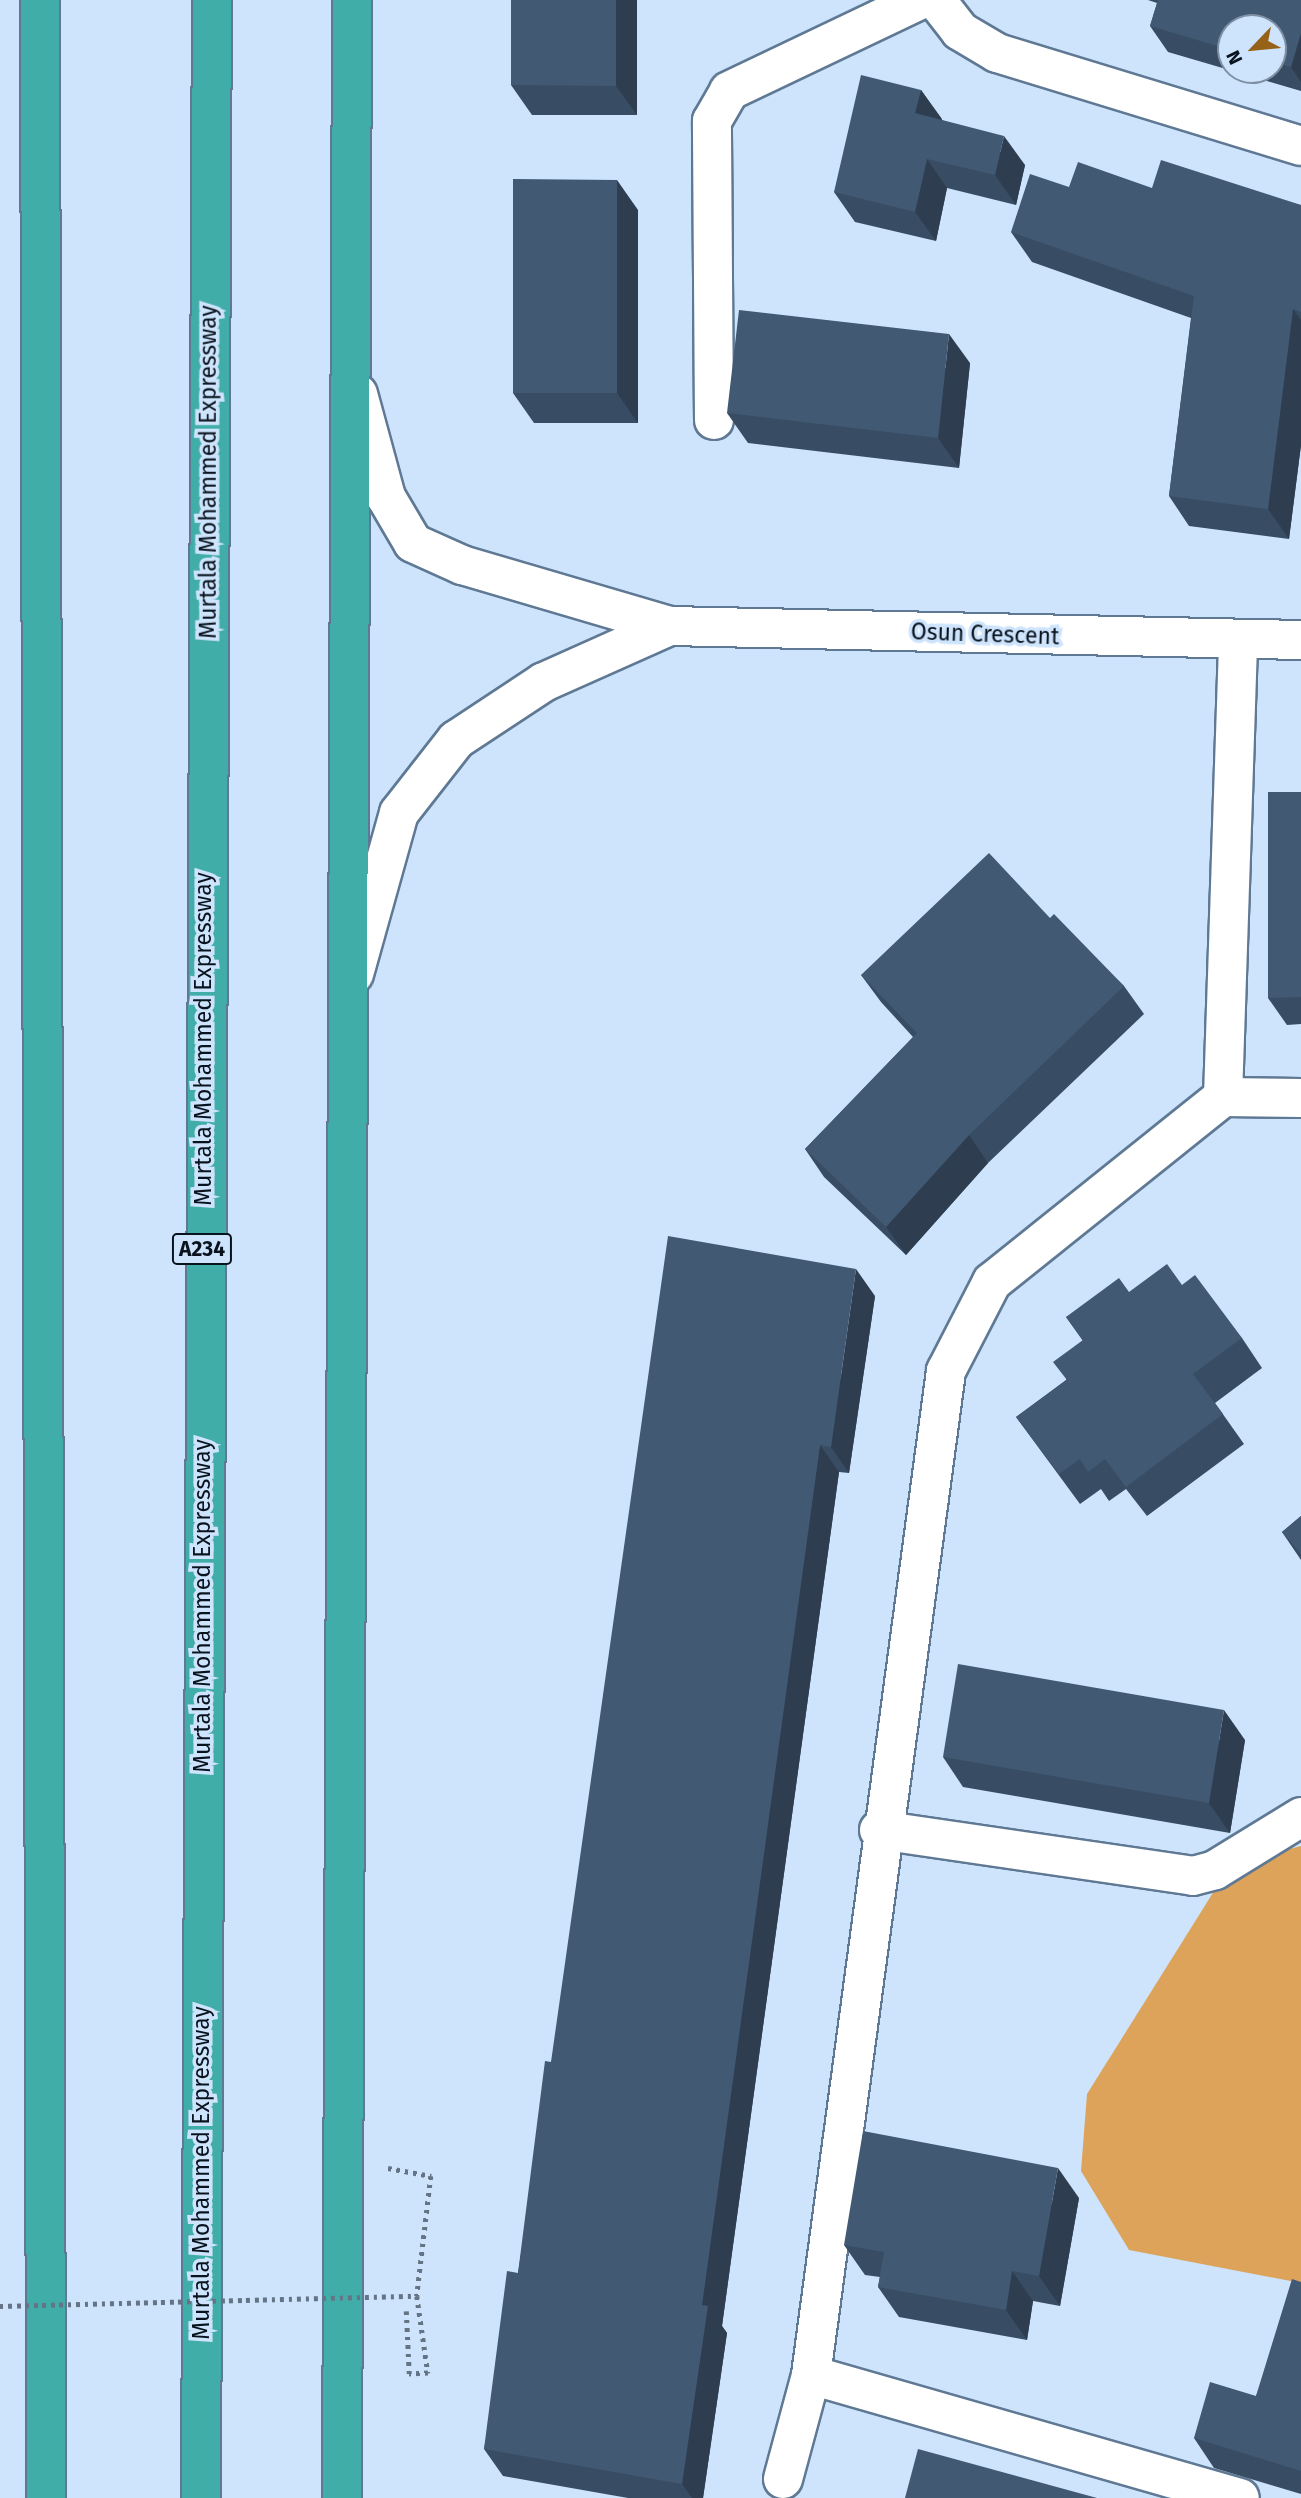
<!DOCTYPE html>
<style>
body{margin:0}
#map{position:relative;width:1301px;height:2498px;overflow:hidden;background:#cde4fc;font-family:"Fira Sans",sans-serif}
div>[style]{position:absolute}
.green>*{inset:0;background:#dea35a}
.path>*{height:4.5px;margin-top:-2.25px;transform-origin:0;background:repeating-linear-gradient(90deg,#647485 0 3.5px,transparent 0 8.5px)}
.roads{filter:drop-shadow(2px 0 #5f7994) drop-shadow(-2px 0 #5f7994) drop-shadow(0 2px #5f7994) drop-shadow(0 -2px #5f7994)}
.minor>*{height:38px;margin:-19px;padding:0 19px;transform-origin:19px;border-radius:19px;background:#fff}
.highway>*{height:38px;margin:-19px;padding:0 19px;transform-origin:19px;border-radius:19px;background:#41ada8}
.path-bridge>*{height:4.5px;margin-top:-2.25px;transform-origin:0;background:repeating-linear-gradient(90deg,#647485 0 3.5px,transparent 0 8.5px)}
.wall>*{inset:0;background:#384d63}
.shaded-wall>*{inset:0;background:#2e3e50}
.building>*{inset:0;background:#415973}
span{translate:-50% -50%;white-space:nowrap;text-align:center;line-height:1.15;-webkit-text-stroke:7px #cde4fc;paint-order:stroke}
.shield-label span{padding:2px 5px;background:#cde4fc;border:2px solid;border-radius:5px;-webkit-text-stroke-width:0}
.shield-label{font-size:21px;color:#09131e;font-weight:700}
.street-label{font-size:23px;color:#09131e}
.north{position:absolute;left:1217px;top:14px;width:70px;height:70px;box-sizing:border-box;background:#cde4fc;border:2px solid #7f90a3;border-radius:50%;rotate:244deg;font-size:19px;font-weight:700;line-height:28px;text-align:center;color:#09131e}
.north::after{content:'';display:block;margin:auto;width:24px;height:32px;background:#966217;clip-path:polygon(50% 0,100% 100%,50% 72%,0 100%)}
</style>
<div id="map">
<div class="green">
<i style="clip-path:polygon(1301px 1846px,1301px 2283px,1129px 2250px,1081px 2171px,1087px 2094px,1231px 1864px)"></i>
</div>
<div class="path">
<i style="left:388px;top:2168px;width:44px;rotate:10.5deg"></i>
<i style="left:431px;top:2176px;width:121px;rotate:96.7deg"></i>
<i style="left:417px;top:2296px;width:78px;rotate:81.9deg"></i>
<i style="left:428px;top:2373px;width:19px;rotate:177deg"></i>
<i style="left:409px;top:2374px;width:63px;rotate:-92.7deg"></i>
</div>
<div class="roads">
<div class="minor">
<i style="left:936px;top:0;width:39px;rotate:52deg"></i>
<i style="left:960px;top:31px;width:43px;rotate:30.7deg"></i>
<i style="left:997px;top:53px;width:318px;rotate:17deg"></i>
<i style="left:358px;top:394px;width:107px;rotate:74.8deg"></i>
<i style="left:386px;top:497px;width:53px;rotate:59.6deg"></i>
<i style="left:413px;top:543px;width:54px;rotate:24.2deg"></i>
<i style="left:462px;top:565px;width:216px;rotate:16.4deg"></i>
<i style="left:669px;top:626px;width:632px;rotate:1.27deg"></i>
<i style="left:714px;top:420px;width:299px;rotate:-90.4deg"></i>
<i style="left:712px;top:121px;width:34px;rotate:-60deg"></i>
<i style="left:729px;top:91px;width:212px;rotate:-25.5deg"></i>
<i style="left:354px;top:974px;width:167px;rotate:-74.4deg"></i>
<i style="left:399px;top:813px;width:93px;rotate:-52deg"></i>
<i style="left:456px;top:740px;width:105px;rotate:-33.4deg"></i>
<i style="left:544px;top:682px;width:137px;rotate:-24.1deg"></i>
<i style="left:1223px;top:1097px;width:78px;rotate:0.7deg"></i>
<i style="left:879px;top:1830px;width:317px;rotate:8.3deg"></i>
<i style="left:1193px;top:1876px;width:23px;rotate:-15deg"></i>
<i style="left:1215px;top:1870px;width:101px;rotate:-31.6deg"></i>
<i style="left:811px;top:2375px;width:446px;rotate:16deg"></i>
<i style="left:783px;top:2479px;width:108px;rotate:-74.9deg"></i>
<i style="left:811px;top:2375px;width:1013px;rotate:-82.34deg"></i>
<i style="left:946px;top:1371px;width:100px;rotate:-62.7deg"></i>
<i style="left:992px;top:1282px;width:296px;rotate:-38.7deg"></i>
<i style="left:1223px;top:1097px;width:456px;rotate:-88.1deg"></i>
</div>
<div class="highway">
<i style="left:40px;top:0;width:2498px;rotate:89.86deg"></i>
<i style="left:201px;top:2498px;width:2498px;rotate:-89.75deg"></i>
<i style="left:342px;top:2498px;width:2498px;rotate:-89.77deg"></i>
</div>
</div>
<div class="path-bridge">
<i style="left:0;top:2306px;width:417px;rotate:-1.4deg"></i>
</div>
<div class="wall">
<i style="clip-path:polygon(637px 0,637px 115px,532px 115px,511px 85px)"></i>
<i style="clip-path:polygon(evenodd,1148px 0,1301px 0,1301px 91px,1168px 52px,1150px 26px,1157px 3px,1148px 0,1231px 28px,1273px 28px,1273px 70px,1231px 70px,1231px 28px)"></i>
<i style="clip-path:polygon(921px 90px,942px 120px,1025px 165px,1016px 205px,947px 188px,936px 241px,855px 222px,834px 192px)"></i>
<i style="clip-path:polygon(1069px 187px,1152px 188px,1301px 205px,1301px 445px,1289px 539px,1189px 526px,1169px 496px,1191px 318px,1032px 262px,1011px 232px)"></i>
<i style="clip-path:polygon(638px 210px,638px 423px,534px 423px,513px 393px)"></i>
<i style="clip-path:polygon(970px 363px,959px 468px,748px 443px,727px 413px)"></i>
<i style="clip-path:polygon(1301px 792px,1301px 1024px,1287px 1025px,1268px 998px)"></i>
<i style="clip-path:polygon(1050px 918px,1124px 986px,1144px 1014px,988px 1163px,906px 1255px,824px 1177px,805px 1149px,913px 1037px,881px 1002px,861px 975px)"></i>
<i style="clip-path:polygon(1182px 1285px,1242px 1338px,1262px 1368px,1215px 1403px,1244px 1444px,1147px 1516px,1126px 1489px,1109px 1501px,1101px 1489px,1080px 1504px,1016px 1417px,1066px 1380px,1083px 1341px,1066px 1317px,1129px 1292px)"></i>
<i style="clip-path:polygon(875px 1296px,849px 1473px,839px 1472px,722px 2326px,727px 2333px,703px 2498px,628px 2498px,503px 2476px,484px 2449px,518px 2273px,551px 2062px)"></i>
<i style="clip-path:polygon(1301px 1516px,1301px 1560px,1282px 1532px)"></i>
<i style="clip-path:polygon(1245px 1740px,1230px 1833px,963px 1787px,943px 1757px)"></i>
<i style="clip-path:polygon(1079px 2198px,1060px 2306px,1033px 2301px,1027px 2340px,899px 2317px,878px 2287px,880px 2277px,865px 2275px,844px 2245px)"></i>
<i style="clip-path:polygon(1301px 2282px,1301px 2494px,1214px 2468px,1194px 2438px,1256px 2396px)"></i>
</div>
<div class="shaded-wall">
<i style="clip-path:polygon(616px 0,637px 0,637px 115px,616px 86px)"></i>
<i style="clip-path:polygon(1301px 33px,1301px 82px,1291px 67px)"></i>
<i style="clip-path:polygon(921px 90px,942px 119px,936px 143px,915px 113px)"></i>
<i style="clip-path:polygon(1004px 136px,1025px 165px,1016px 205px,995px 175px)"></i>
<i style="clip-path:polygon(927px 159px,947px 188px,936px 241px,915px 212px)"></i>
<i style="clip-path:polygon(617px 180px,638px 210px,638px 423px,617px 393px)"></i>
<i style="clip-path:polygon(1293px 309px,1301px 320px,1301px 445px,1289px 539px,1268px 509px)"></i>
<i style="clip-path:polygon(949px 334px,970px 363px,959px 468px,938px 438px)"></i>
<i style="clip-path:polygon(969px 1135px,988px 1163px,906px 1255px,886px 1227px)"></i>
<i style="clip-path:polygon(856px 1269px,875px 1296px,849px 1473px,831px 1447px)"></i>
<i style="clip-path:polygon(820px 1445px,839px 1472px,722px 2326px,727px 2333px,703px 2498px,692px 2498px,682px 2484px,702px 2305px)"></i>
<i style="clip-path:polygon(1224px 1710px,1245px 1740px,1230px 1833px,1209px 1803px)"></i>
<i style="clip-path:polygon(1058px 2168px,1079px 2198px,1060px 2306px,1039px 2276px)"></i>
<i style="clip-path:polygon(1012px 2271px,1033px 2301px,1027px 2340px,1006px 2310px)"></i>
</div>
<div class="building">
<i style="clip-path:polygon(511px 0,616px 0,616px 86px,511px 85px)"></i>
<i style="clip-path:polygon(1158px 0,1301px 0,1301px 33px,1291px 67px,1273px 62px,1273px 28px,1231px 28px,1231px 50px,1150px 26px)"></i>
<i style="clip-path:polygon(861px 75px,921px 90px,915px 113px,1004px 136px,995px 175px,927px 159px,915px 212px,834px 192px)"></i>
<i style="clip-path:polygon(1161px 160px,1301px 205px,1301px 312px,1293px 309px,1268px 509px,1169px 496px,1194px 296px,1011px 232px,1030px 174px,1069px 187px,1078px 162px,1152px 188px)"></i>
<i style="clip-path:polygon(513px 179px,617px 180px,617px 393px,513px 393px)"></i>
<i style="clip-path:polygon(739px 310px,949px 334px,938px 438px,727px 413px)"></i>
<i style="clip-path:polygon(1268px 792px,1301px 792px,1301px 997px,1268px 998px)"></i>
<i style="clip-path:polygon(989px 853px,1050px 918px,1054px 914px,1124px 986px,969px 1135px,886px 1227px,805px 1149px,917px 1033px,861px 975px)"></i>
<i style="clip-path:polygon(668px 1236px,856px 1269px,831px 1447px,820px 1445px,702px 2305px,708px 2306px,682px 2484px,484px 2449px,507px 2271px,518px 2273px,545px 2061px,551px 2062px)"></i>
<i style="clip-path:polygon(1167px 1264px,1182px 1285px,1195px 1275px,1242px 1338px,1193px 1374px,1223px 1414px,1126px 1487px,1105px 1459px,1088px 1472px,1080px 1459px,1059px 1474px,1016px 1417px,1067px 1380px,1053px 1362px,1083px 1340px,1066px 1317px,1119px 1278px,1129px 1292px)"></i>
<i style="clip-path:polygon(1301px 1516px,1301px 1554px,1282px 1532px)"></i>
<i style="clip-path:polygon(958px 1664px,1224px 1710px,1209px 1803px,943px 1757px)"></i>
<i style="clip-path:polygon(863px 2131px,1058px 2168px,1039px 2276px,1012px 2271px,1006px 2310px,878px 2287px,884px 2252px,844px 2245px)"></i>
<i style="clip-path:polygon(1292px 2279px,1301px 2282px,1301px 2471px,1194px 2438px,1210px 2382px,1256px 2396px)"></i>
<i style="clip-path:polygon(918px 2449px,1097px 2498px,905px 2498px)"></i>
</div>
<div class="shield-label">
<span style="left:202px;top:1249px">A234</span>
</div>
<div class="street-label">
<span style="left:208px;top:472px;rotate:-90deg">Murtala Mohammed Expressway</span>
<span style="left:985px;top:634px;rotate:2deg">Osun Crescent</span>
<span style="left:203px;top:1039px;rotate:-90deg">Murtala Mohammed Expressway</span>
<span style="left:202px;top:1606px;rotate:-90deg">Murtala Mohammed Expressway</span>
<span style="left:201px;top:2173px;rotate:-90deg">Murtala Mohammed Expressway</span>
</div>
<div class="north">N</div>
</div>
